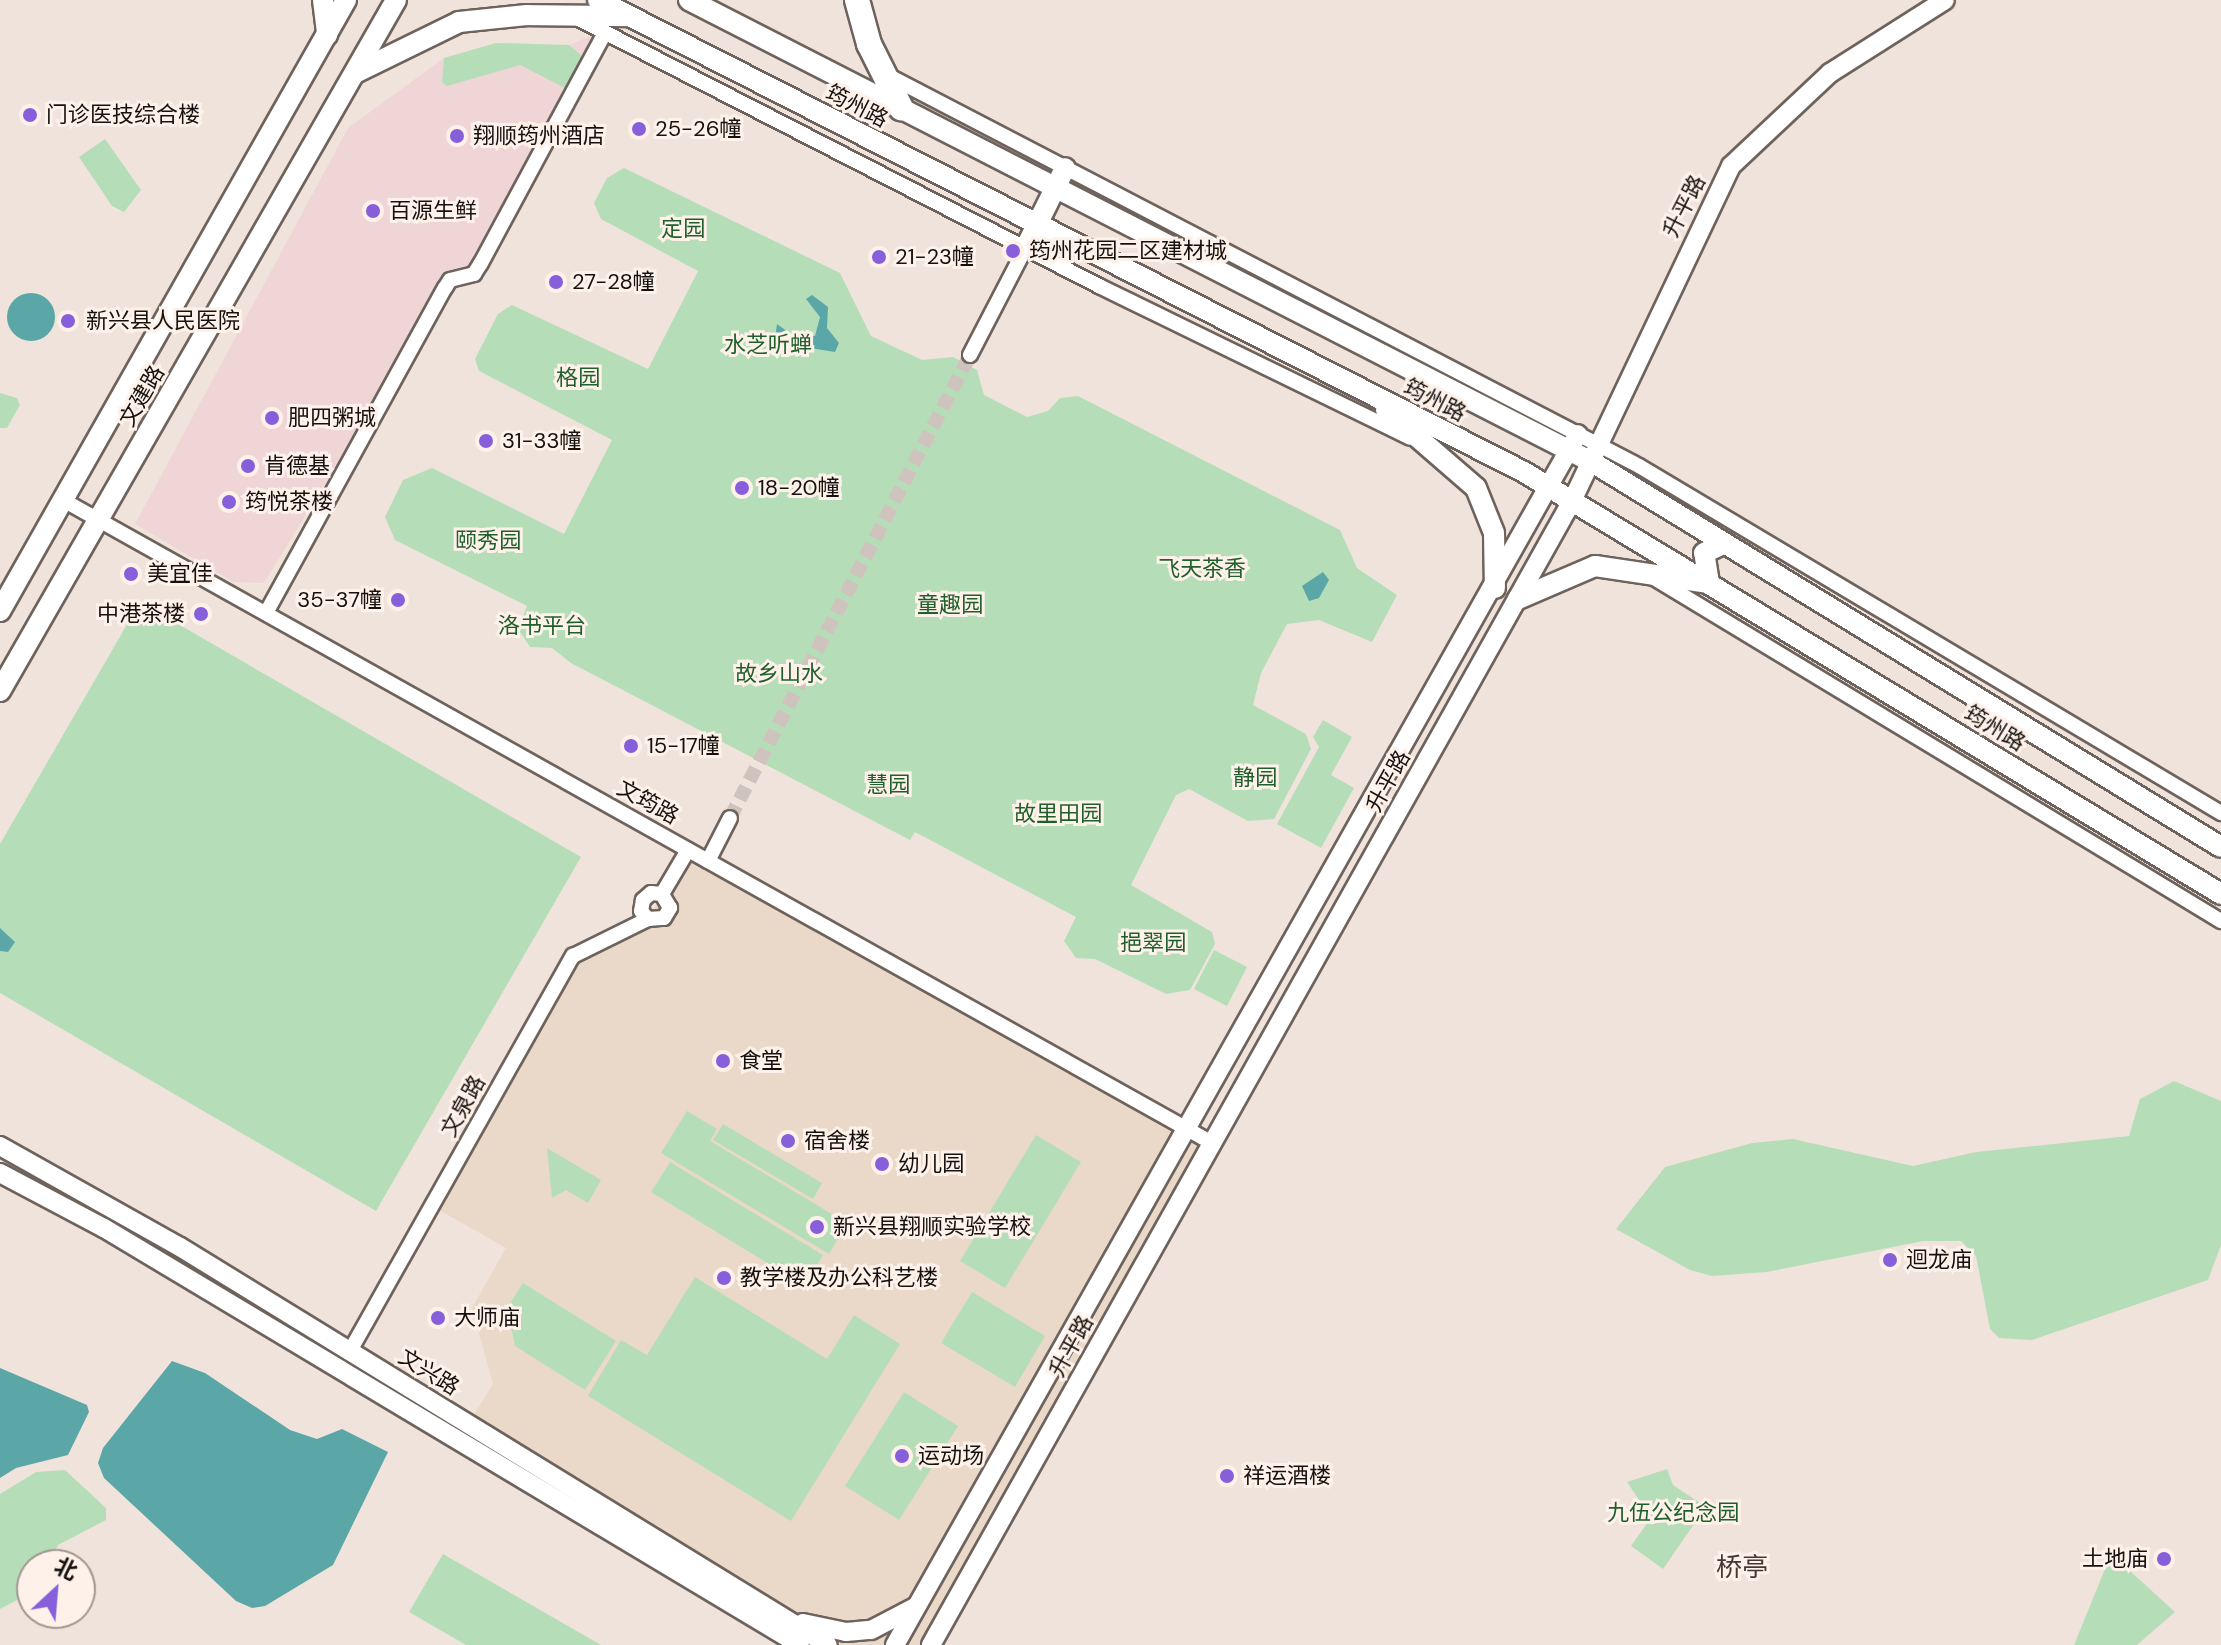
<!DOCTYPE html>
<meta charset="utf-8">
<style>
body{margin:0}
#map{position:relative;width:2221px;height:1645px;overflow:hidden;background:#f0e3dc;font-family:"DM Sans","Noto Sans SC",sans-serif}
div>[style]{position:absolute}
.commercial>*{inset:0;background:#f0d5d6}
.education>*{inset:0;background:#ead9c8}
.green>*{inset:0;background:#b5deb8}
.water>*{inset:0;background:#5ba7a8}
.round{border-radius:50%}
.minor-tunnel>*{height:14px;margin-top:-7px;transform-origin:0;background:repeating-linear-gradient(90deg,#cfc4bd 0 14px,transparent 0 21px)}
.roads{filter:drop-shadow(2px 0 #6e635c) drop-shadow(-2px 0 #6e635c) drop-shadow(0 2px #6e635c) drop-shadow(0 -2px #6e635c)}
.minor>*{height:14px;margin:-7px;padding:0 7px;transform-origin:7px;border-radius:7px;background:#fff}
.tertiary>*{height:18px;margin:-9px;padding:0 9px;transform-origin:9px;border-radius:9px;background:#fff}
.secondary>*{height:20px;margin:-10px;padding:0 10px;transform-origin:10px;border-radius:10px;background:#fff}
.primary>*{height:24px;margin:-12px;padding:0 12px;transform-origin:12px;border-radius:12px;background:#fff}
.dots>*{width:22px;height:22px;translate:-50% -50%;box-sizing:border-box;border:4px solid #fef1e9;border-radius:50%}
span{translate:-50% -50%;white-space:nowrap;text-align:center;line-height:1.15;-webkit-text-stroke:6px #fef1e9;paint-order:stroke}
.street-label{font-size:22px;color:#15110e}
.poi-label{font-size:22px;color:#15110e}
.left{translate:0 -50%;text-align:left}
.right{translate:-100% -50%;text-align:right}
.park-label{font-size:22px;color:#1e5f2b}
.quarter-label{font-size:26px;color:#433934}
.north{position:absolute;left:16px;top:1549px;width:80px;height:80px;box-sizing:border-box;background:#fef1e9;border:2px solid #a19791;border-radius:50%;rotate:26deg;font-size:22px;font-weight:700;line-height:32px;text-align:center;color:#15110e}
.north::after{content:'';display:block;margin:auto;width:28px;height:36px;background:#875fda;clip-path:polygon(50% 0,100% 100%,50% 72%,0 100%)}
</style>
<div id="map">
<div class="commercial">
<i style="clip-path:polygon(607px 29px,481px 263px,450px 280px,264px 583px,233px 582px,135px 524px,348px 128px,444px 58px,496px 43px,569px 45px)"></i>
</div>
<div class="education">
<i style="clip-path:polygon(688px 850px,1212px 1143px,932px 1645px,828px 1645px,468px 1424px,493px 1384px,472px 1308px,506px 1248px,432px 1206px,573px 956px,648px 919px)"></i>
</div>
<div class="green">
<i style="clip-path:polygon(496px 43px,569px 45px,582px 56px,565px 88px,520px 65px,447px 86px,442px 82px,444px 58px)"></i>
<i style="clip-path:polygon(105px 139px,141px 190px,124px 212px,112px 206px,79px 157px)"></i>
<i style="clip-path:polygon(624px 168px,840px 273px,871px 336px,922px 360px,953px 357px,977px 370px,984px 395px,1027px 417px,1048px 411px,1060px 398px,1078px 396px,1340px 530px,1357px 568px,1397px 595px,1372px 642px,1319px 620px,1287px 624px,1261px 673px,1253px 705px,1306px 734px,1311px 749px,1274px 819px,1248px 821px,1189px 789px,1176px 795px,1131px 885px,1212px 932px,1215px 944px,1190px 990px,1166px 994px,1095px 959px,1076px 958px,1064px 941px,1076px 917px,915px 832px,910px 840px,571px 663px,552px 648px,530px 647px,518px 629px,527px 606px,395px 540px,385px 517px,403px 480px,432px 468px,564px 534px,612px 440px,479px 371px,475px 359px,498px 314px,512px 305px,648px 369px,698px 271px,601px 219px,594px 203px,607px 178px)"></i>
<i style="clip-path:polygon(0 393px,17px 398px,20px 405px,7px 428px,0 428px)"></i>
<i style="clip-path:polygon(140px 602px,581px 857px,376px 1211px,0 993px,0 844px)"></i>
<i style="clip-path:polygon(1323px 720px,1352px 737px,1331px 775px,1354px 788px,1321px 848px,1277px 824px,1319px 747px,1313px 737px)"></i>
<i style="clip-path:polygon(1214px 950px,1247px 967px,1227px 1006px,1194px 989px)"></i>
<i style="clip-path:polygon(2174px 1081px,2221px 1101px,2221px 1245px,2208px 1280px,2032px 1340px,1999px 1338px,1990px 1329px,1976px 1256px,1961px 1241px,1923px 1241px,1767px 1272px,1712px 1276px,1690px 1270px,1616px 1229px,1665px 1167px,1752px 1143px,1793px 1139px,1913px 1166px,1976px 1152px,2129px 1136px,2140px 1099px)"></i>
<i style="clip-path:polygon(687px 1111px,717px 1129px,710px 1141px,847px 1223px,829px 1254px,661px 1153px)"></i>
<i style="clip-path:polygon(723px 1124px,822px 1183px,813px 1199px,713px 1140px)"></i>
<i style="clip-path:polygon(1036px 1135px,1081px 1162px,1005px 1288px,960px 1261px)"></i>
<i style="clip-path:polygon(547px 1148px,601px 1180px,588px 1203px,566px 1190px,552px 1198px)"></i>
<i style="clip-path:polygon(670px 1162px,823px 1255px,805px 1286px,651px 1192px)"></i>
<i style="clip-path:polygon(695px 1277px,827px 1359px,854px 1315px,900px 1344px,791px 1521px,588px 1396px,621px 1340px,647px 1355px)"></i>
<i style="clip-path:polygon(523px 1283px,616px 1341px,585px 1390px,515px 1346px,507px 1308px)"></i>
<i style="clip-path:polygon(972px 1292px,1045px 1336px,1015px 1387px,941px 1343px)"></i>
<i style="clip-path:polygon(904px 1392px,958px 1426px,899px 1520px,845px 1486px)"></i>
<i style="clip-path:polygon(1667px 1469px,1673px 1485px,1706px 1507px,1663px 1569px,1631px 1546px,1651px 1518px,1627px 1482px)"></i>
<i style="clip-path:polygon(65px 1470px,106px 1508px,106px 1520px,58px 1545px,49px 1565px,32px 1565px,32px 1592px,0 1609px,0 1494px,36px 1472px)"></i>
<i style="clip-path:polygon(443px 1554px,601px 1645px,466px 1645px,409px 1612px)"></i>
<i style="clip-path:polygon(2109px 1559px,2119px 1561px,2175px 1612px,2137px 1645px,2074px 1645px)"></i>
</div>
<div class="water">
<i class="round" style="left:7px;top:293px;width:48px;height:48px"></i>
<i style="clip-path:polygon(812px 295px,828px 307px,827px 328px,839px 343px,835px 352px,804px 347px,791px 351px,775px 338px,777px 324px,792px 335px,815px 336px,820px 317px,806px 299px)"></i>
<i style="clip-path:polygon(1323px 572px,1329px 580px,1319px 598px,1309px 601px,1302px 586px)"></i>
<i style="clip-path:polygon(0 928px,15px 942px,8px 952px,0 951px)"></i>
<i style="clip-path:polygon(172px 1361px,205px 1373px,290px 1430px,317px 1439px,342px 1429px,388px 1452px,333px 1565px,265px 1606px,252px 1608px,236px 1601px,104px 1478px,98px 1463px,103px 1448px)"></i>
<i style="clip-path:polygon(0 1368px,87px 1405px,89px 1412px,68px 1455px,16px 1468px,0 1478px)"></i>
</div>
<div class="minor-tunnel">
<i style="left:730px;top:818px;width:522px;rotate:-62.6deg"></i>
</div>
<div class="roads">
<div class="minor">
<i style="left:575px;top:17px;width:589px;rotate:27.17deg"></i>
<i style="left:1099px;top:286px;width:346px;rotate:26deg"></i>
<i style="left:885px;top:74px;width:850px;rotate:27.47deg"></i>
<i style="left:1639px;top:466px;width:678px;rotate:30.8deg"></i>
<i style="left:970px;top:355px;width:119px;rotate:-62.6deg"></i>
<i style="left:63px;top:500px;width:1317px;rotate:29.23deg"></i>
<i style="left:1654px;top:578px;width:663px;rotate:31.17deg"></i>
<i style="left:266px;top:613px;width:371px;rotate:-61.2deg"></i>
<i style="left:445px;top:288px;width:9px;rotate:-58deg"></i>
<i style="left:450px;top:280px;width:25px;rotate:-14deg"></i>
<i style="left:474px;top:274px;width:13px;rotate:-58deg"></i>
<i style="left:481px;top:263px;width:261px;rotate:-61.7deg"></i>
<i style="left:708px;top:861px;width:48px;rotate:-62.9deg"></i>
<i style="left:662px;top:894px;width:51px;rotate:-59.4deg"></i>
<i style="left:350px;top:1351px;width:454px;rotate:-60.6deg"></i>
<i style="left:573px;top:956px;width:84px;rotate:-26.3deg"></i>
<i style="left:648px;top:919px;width:16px;rotate:-4deg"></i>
<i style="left:664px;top:918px;width:12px;rotate:-59deg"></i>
<i style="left:670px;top:908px;width:16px;rotate:-120deg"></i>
<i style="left:662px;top:894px;width:11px;rotate:-175deg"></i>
<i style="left:651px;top:893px;width:11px;rotate:139deg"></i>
<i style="left:643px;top:900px;width:11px;rotate:100deg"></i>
<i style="left:641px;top:911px;width:11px;rotate:49deg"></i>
</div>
<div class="tertiary">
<i style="left:0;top:1146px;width:206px;rotate:29.3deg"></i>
<i style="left:180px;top:1247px;width:760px;rotate:31.56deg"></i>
<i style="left:0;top:1173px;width:118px;rotate:27.9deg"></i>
<i style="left:104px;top:1228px;width:811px;rotate:30.93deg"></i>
<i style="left:803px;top:1623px;width:44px;rotate:11.8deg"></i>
<i style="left:846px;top:1632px;width:25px;rotate:-5deg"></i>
<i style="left:871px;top:1630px;width:50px;rotate:-27.6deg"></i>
<i style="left:895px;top:1645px;width:1390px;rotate:-60.58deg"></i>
<i style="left:931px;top:1645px;width:1311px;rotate:-60.74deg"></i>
<i style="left:1572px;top:501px;width:371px;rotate:-64.6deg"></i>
<i style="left:1731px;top:166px;width:136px;rotate:-43.2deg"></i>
<i style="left:1830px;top:73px;width:136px;rotate:-32.4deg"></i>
</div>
<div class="secondary">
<i style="left:323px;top:0;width:35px;rotate:83deg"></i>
<i style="left:598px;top:0;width:1039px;rotate:27.01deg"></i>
<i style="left:1524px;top:472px;width:815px;rotate:31.19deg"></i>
<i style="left:689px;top:0;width:1014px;rotate:27.1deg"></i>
<i style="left:1592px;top:462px;width:737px;rotate:31.47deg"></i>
<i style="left:355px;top:73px;width:116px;rotate:-26.1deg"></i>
<i style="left:459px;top:22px;width:68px;rotate:-5.9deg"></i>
<i style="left:527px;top:15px;width:100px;rotate:0.6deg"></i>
<i style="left:1025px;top:249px;width:90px;rotate:-63.7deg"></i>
<i style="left:1386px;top:410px;width:119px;rotate:40.9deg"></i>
<i style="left:1476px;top:488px;width:48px;rotate:68.2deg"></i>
<i style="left:1494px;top:533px;width:55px;rotate:89deg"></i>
<i style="left:1518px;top:599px;width:84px;rotate:-23.2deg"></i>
<i style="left:1595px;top:566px;width:115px;rotate:8.5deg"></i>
<i style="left:1709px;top:583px;width:30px;rotate:-99deg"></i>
<i style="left:1704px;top:553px;width:23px;rotate:-25deg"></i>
<i style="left:0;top:611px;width:702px;rotate:-60.48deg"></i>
<i style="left:0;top:691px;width:796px;rotate:-60.18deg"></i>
</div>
<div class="primary">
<i style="left:857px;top:0;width:46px;rotate:74.7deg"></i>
<i style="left:869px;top:44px;width:72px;rotate:63.4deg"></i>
</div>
</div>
<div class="dots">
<i style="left:30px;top:115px;background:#875fda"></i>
<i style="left:639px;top:129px;background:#875fda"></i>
<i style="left:457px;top:136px;background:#875fda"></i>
<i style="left:373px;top:211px;background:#875fda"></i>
<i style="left:1013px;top:251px;background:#875fda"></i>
<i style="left:879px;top:257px;background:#875fda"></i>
<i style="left:556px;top:282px;background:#875fda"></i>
<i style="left:68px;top:321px;background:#875fda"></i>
<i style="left:272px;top:418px;background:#875fda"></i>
<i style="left:486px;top:441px;background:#875fda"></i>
<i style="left:248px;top:466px;background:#875fda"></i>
<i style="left:742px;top:488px;background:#875fda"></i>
<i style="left:229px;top:502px;background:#875fda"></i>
<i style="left:131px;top:574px;background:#875fda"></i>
<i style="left:398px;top:600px;background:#875fda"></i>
<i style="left:201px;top:614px;background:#875fda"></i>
<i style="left:631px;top:746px;background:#875fda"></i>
<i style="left:723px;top:1061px;background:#875fda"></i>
<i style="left:788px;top:1141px;background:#875fda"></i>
<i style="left:882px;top:1164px;background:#875fda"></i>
<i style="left:817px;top:1227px;background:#875fda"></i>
<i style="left:1890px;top:1260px;background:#875fda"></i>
<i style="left:724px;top:1278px;background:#875fda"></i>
<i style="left:438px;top:1318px;background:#875fda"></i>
<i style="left:902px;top:1456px;background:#875fda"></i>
<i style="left:1227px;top:1476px;background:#875fda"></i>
<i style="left:2164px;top:1559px;background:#875fda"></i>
</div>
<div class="street-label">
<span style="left:857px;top:106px;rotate:27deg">筠州路</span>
<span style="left:1684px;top:206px;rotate:-63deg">升平路</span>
<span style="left:142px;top:396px;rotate:-60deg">文建路</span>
<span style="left:1435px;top:400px;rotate:27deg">筠州路</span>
<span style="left:1995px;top:728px;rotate:31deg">筠州路</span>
<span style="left:1388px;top:781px;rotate:-61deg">升平路</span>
<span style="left:648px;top:802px;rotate:29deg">文筠路</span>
<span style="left:463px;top:1106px;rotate:-61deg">文泉路</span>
<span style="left:1071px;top:1346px;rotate:-61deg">升平路</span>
<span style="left:429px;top:1372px;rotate:32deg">文兴路</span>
</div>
<div class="poi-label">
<span class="left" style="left:46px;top:115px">门诊医技综合楼</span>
<span class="left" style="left:655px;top:129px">25-26幢</span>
<span class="left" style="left:473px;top:136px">翔顺筠州酒店</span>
<span class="left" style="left:389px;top:211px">百源生鲜</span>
<span class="left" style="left:1029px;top:251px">筠州花园二区建材城</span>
<span class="left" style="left:895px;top:257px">21-23幢</span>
<span class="left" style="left:572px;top:282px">27-28幢</span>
<span class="left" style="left:86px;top:321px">新兴县人民医院</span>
<span class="left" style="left:288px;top:418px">肥四粥城</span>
<span class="left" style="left:502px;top:441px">31-33幢</span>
<span class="left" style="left:264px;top:466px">肯德基</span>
<span class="left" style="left:758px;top:488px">18-20幢</span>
<span class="left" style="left:245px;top:502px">筠悦茶楼</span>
<span class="left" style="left:147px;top:574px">美宜佳</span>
<span class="right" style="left:382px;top:600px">35-37幢</span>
<span class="right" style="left:185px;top:614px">中港茶楼</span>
<span class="left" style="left:647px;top:746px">15-17幢</span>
<span class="left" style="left:739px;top:1061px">食堂</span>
<span class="left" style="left:804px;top:1141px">宿舍楼</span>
<span class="left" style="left:898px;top:1164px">幼儿园</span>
<span class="left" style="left:833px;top:1227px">新兴县翔顺实验学校</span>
<span class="left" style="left:1906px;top:1260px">迴龙庙</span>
<span class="left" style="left:740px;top:1278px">教学楼及办公科艺楼</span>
<span class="left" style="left:454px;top:1318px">大师庙</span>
<span class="left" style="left:918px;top:1456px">运动场</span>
<span class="left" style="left:1243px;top:1476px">祥运酒楼</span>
<span class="right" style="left:2148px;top:1559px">土地庙</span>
</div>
<div class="park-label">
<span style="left:683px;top:229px">定园</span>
<span style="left:768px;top:345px">水芝听蝉</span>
<span style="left:578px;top:378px">格园</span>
<span style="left:488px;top:541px">颐秀园</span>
<span style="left:1202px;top:569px">飞天茶香</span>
<span style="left:950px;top:605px">童趣园</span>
<span style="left:542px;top:626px">洛书平台</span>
<span style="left:779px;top:674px">故乡山水</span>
<span style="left:1255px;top:778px">静园</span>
<span style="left:888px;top:785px">慧园</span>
<span style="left:1058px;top:814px">故里田园</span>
<span style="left:1153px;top:943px">挹翠园</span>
<span style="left:1673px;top:1513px">九伍公纪念园</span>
</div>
<div class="quarter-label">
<span style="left:1742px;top:1568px">桥亭</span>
</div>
<div class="north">北</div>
</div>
